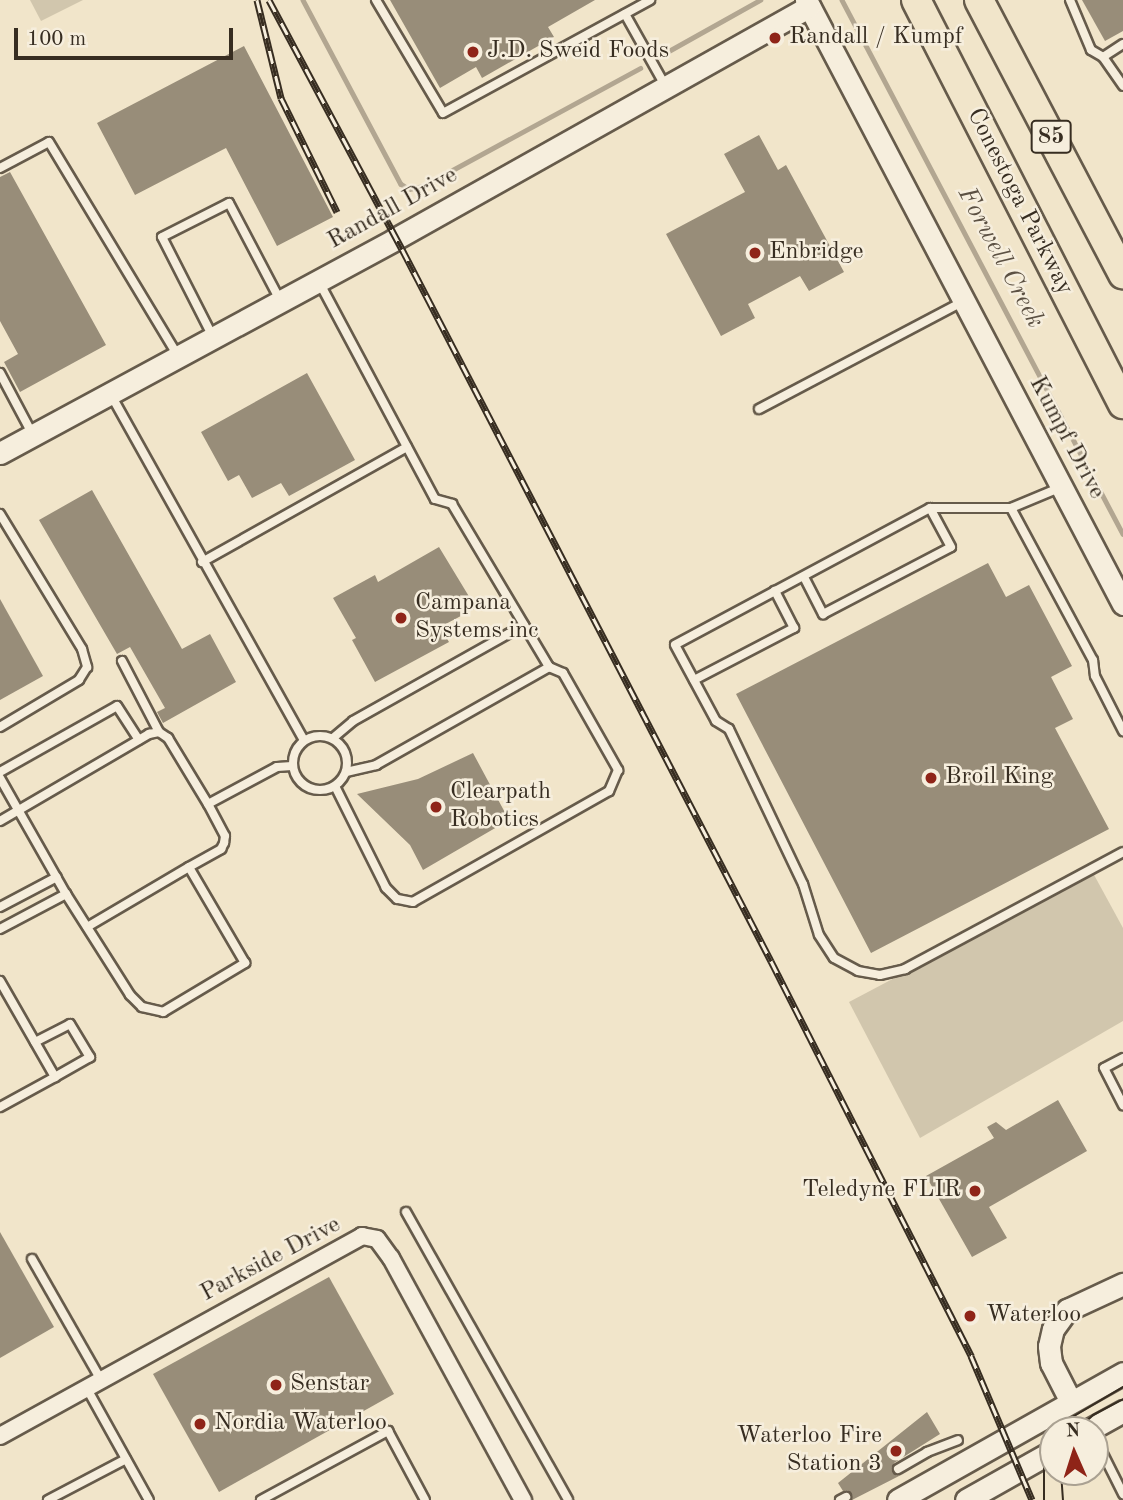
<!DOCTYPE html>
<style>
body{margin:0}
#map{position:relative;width:1123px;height:1500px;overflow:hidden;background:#f1e5ca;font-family:"Old Standard TT",serif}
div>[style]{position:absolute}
.green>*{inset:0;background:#d1c6ad}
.stream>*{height:4.5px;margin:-2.25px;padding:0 2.25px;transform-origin:2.25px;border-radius:2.25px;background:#b2a691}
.building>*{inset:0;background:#988d79}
.roads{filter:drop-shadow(2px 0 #665b4b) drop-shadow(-2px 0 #665b4b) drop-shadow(0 2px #665b4b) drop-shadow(0 -2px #665b4b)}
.lane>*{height:8px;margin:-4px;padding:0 4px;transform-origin:4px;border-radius:4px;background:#f6eedd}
.lane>.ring{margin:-4px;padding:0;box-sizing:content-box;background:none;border:8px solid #f6eedd;border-radius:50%}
.street>*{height:16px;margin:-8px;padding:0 8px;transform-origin:8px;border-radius:8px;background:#f6eedd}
.secondary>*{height:21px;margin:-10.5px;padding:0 10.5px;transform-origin:10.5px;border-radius:10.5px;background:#f6eedd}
.highway>*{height:28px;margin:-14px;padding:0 14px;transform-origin:14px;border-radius:14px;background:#f1e5ca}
.tram>*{height:2px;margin:-1px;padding:0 1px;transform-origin:1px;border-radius:1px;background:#372d21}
.rail>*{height:7px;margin-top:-3.5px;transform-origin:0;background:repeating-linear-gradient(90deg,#f6eedd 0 13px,#372d21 0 26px);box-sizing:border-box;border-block:2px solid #372d21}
.dots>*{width:19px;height:19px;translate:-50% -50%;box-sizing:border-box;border:4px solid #f6eedd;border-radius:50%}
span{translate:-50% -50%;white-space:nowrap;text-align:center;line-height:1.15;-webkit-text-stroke:5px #f6eedd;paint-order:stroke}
.shield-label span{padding:2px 5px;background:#f6eedd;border:2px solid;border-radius:5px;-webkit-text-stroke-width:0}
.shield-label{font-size:23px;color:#372d21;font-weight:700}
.poi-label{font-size:24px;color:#372d21}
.left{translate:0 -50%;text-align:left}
.right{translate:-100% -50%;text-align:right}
.street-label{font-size:24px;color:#372d21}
.water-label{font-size:26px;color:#5c5143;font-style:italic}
.north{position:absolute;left:1039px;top:1416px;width:70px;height:70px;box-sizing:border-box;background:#f6eedd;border:2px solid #aaa192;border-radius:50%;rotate:357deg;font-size:19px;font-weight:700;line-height:28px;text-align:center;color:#372d21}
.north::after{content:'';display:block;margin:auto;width:24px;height:32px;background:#8f2418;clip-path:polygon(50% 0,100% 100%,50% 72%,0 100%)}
.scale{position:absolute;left:14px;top:28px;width:219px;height:32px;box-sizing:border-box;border:4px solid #372d21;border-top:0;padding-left:9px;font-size:21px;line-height:24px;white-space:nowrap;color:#372d21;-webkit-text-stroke:5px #f6eedd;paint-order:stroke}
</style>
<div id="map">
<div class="green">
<i style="clip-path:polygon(30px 0,83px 0,41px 21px)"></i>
<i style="clip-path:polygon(1093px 873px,1123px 928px,1123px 1021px,920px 1138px,849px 1002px)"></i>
</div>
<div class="stream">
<i style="left:303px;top:0;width:208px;rotate:62deg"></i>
<i style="left:401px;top:184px;width:9px;rotate:32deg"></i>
<i style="left:409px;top:189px;width:14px;rotate:-12deg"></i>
<i style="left:423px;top:186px;width:247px;rotate:-28.5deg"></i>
<i style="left:842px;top:0;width:603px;rotate:62.25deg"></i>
<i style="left:658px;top:57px;width:117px;rotate:-29.2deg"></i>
</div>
<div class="building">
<i style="clip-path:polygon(390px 0,595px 0,548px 27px,554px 37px,482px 78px,476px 67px,440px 88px)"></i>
<i style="clip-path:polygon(1082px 0,1123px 0,1123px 31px,1105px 41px)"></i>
<i style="clip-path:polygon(244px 46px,333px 217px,277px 246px,226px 148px,135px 195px,97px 123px)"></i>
<i style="clip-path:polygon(759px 135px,778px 170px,786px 165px,844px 272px,809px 291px,800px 276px,748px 304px,755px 318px,721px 336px,666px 234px,745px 192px,724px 154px)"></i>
<i style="clip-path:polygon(10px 172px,106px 345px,20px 392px,4px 362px,18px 354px,0 321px,0 177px)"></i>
<i style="clip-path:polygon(307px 373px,355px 460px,289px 496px,281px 483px,252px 498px,239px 475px,228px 481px,201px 432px)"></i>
<i style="clip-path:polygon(92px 490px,182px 649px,210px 634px,236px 682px,163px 723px,157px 712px,165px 708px,130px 647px,117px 654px,39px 520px)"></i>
<i style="clip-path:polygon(439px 547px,476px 608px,440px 627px,449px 642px,375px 682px,352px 640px,356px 638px,333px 598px,375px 575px,378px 582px)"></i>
<i style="clip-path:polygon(988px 563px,1006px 597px,1029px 585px,1072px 666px,1051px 677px,1073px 719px,1055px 728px,1109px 829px,871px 953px,736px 694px)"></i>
<i style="clip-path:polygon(0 599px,43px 676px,0 700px)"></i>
<i style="clip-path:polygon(473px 753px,509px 820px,423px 870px,410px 845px,357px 794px,418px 779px)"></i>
<i style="clip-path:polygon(1058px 1100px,1087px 1151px,989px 1207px,1007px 1238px,972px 1257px,926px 1176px,994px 1138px,987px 1127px,996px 1122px,1006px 1130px)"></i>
<i style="clip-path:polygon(0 1232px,54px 1327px,0 1358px)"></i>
<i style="clip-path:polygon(329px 1277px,394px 1394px,219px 1492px,153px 1374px)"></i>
<i style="clip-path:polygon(927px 1412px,940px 1434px,894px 1463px,892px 1472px,901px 1475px,852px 1500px,851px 1494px,843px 1491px,838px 1483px)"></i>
</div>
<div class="roads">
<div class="lane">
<i style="left:376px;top:0;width:131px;rotate:59.3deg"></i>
<i style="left:443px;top:113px;width:236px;rotate:-28.6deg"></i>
<i style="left:1070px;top:0;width:54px;rotate:67.2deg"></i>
<i style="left:1091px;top:50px;width:14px;rotate:30deg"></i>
<i style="left:1103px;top:57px;width:35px;rotate:55deg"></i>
<i style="left:625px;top:14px;width:84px;rotate:60.7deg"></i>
<i style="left:1103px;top:57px;width:24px;rotate:-33deg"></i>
<i style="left:0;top:168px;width:55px;rotate:-28deg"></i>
<i style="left:49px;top:142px;width:250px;rotate:58.9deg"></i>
<i style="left:318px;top:280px;width:248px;rotate:61.9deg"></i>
<i style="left:435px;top:499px;width:18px;rotate:16deg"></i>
<i style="left:452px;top:504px;width:190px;rotate:59.2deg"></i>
<i style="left:549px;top:667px;width:15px;rotate:23deg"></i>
<i style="left:563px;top:673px;width:112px;rotate:60.4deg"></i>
<i style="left:618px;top:770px;width:23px;rotate:113deg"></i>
<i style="left:609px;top:791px;width:225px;rotate:150.5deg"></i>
<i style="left:413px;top:902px;width:16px;rotate:-169deg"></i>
<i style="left:397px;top:899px;width:16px;rotate:-135deg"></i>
<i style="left:386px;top:888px;width:114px;rotate:-116.6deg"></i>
<i style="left:213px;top:337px;width:112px;rotate:-117deg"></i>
<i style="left:162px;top:237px;width:75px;rotate:-26.9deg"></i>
<i style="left:229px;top:203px;width:110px;rotate:62.3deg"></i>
<i style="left:0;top:373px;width:70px;rotate:62deg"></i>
<i style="left:111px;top:395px;width:395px;rotate:60.8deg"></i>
<i style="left:759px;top:409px;width:232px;rotate:-27.8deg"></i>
<i style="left:1059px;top:488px;width:52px;rotate:157.4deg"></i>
<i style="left:1011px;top:508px;width:81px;rotate:180deg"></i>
<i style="left:930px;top:508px;width:289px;rotate:151.8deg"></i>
<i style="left:675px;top:645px;width:86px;rotate:61.7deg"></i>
<i style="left:716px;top:721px;width:15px;rotate:32deg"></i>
<i style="left:729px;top:729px;width:172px;rotate:64.5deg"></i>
<i style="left:803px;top:884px;width:53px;rotate:72.6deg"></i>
<i style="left:819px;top:935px;width:27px;rotate:57deg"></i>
<i style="left:834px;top:958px;width:27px;rotate:28deg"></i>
<i style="left:858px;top:971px;width:22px;rotate:10deg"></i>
<i style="left:880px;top:975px;width:26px;rotate:-13deg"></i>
<i style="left:905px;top:969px;width:247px;rotate:-28.2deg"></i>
<i style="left:1011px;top:508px;width:173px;rotate:61.7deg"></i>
<i style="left:1093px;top:660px;width:16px;rotate:83deg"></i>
<i style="left:1095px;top:676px;width:62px;rotate:63deg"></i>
<i style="left:0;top:514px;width:158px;rotate:58.7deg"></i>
<i style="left:82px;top:649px;width:19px;rotate:74deg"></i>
<i style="left:87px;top:667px;width:15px;rotate:122deg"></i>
<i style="left:79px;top:680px;width:92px;rotate:149.3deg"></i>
<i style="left:202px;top:562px;width:235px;rotate:-29.3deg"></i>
<i style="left:804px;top:577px;width:42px;rotate:62.8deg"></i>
<i style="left:823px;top:614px;width:144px;rotate:-27.6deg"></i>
<i style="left:951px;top:547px;width:44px;rotate:-118.3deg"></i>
<i style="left:122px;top:661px;width:80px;rotate:62.5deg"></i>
<i style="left:694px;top:680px;width:113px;rotate:-27.5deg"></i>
<i style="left:794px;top:628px;width:42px;rotate:-117.2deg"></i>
<i class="ring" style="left:293px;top:736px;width:46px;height:46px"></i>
<i style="left:333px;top:738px;width:26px;rotate:-40deg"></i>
<i style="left:353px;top:721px;width:196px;rotate:-29.3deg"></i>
<i style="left:0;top:772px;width:134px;rotate:-29.4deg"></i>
<i style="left:117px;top:706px;width:40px;rotate:57.1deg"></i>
<i style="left:346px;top:772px;width:31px;rotate:-13deg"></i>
<i style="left:376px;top:765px;width:199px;rotate:-29.5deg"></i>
<i style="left:0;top:778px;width:133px;rotate:60.4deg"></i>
<i style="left:66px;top:894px;width:120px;rotate:57.6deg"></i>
<i style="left:130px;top:995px;width:17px;rotate:45deg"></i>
<i style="left:142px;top:1007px;width:22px;rotate:13deg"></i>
<i style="left:163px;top:1012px;width:96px;rotate:-30.9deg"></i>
<i style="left:245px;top:963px;width:111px;rotate:-120.3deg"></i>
<i style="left:189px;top:867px;width:118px;rotate:149.5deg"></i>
<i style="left:0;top:821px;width:173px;rotate:-30.3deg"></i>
<i style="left:149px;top:734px;width:10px;rotate:-11deg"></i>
<i style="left:159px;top:732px;width:11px;rotate:34deg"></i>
<i style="left:168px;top:738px;width:77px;rotate:58.8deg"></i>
<i style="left:208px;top:804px;width:78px;rotate:-28.2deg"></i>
<i style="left:277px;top:767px;width:15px;rotate:-4deg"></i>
<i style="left:189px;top:867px;width:37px;rotate:-29deg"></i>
<i style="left:221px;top:849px;width:7px;rotate:-63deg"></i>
<i style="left:224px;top:843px;width:7px;rotate:-82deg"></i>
<i style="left:225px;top:836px;width:36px;rotate:-118deg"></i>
<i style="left:0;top:907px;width:64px;rotate:-27.8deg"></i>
<i style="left:0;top:929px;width:75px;rotate:-27.9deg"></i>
<i style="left:0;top:981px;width:111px;rotate:60.2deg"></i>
<i style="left:55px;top:1077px;width:63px;rotate:151.4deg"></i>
<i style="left:35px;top:1042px;width:39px;rotate:-27deg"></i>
<i style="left:70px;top:1024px;width:39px;rotate:59deg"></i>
<i style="left:90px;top:1057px;width:40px;rotate:150.3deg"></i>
<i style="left:1123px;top:1058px;width:21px;rotate:152deg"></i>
<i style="left:1104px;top:1068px;width:42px;rotate:62.8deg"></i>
<i style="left:406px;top:1212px;width:330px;rotate:60.6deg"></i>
<i style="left:32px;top:1259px;width:139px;rotate:60.3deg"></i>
<i style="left:86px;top:1387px;width:129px;rotate:60.9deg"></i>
<i style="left:1095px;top:1438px;width:63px;rotate:63.4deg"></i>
<i style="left:898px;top:1469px;width:34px;rotate:-30deg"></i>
<i style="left:927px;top:1452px;width:33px;rotate:-21deg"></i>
<i style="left:48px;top:1500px;width:88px;rotate:-27.7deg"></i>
<i style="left:261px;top:1500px;width:145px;rotate:-28.5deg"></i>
<i style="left:388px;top:1431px;width:78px;rotate:61.8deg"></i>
<i style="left:840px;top:1500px;width:7px;rotate:-27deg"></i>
</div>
<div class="street">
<i style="left:0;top:1436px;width:414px;rotate:-28.9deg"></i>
<i style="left:362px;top:1236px;width:15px;rotate:11deg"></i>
<i style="left:377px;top:1239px;width:24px;rotate:54deg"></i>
<i style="left:391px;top:1258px;width:276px;rotate:61.4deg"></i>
</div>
<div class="secondary">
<i style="left:806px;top:0;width:682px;rotate:62.31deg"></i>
<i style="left:0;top:453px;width:449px;rotate:-28.4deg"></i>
<i style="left:395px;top:239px;width:475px;rotate:-29.3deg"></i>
<i style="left:1071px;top:1402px;width:44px;rotate:-117.1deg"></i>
<i style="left:1051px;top:1363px;width:17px;rotate:-97deg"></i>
<i style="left:1049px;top:1346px;width:17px;rotate:-77deg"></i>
<i style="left:1053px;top:1329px;width:24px;rotate:-54deg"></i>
<i style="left:1067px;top:1310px;width:62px;rotate:-24.9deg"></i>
<i style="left:1089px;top:1430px;width:39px;rotate:-29deg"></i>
<i style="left:898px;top:1500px;width:258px;rotate:-29.4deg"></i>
<i style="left:966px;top:1500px;width:100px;rotate:-29.4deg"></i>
</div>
<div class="highway">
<i style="left:916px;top:0;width:454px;rotate:62.9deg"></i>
<i style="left:979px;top:0;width:310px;rotate:62.3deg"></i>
</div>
</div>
<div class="tram">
<i style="left:1058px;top:1430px;width:16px;rotate:-45deg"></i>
<i style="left:1069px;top:1419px;width:63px;rotate:-30.7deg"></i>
<i style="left:1077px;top:1430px;width:22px;rotate:-43deg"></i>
<i style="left:1093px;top:1415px;width:34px;rotate:-28deg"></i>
<i style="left:1061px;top:1472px;width:28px;rotate:86deg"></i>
<i style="left:1044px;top:1500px;width:44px;rotate:-90deg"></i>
<i style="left:1044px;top:1456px;width:20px;rotate:-63deg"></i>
</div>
<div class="rail">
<i style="left:257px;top:0;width:101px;rotate:76.2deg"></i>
<i style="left:281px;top:98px;width:127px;rotate:63.8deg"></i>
<i style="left:269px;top:0;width:282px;rotate:61.9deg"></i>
<i style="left:402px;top:249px;width:802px;rotate:62.6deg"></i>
<i style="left:771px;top:961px;width:443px;rotate:63.1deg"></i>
<i style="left:971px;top:1356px;width:156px;rotate:67deg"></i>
</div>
<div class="dots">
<i style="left:775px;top:38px;background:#8f2418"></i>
<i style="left:473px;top:52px;background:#8f2418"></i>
<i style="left:755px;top:253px;background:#8f2418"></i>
<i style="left:401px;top:618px;background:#8f2418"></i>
<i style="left:931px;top:778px;background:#8f2418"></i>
<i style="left:436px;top:807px;background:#8f2418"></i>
<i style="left:975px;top:1191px;background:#8f2418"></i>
<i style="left:970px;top:1316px;background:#8f2418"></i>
<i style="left:276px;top:1385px;background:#8f2418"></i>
<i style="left:200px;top:1424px;background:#8f2418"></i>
<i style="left:896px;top:1451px;background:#8f2418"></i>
</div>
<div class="shield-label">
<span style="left:1051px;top:137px">85</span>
</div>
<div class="poi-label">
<span class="left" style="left:789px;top:38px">Randall / Kumpf</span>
<span class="left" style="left:487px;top:52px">J.D. Sweid Foods</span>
<span class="left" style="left:769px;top:253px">Enbridge</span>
<span class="left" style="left:415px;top:618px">Campana<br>Systems inc</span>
<span class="left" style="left:945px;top:778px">Broil King</span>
<span class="left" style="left:450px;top:807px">Clearpath<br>Robotics</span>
<span class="right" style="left:961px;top:1191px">Teledyne FLIR</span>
<span class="left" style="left:986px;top:1316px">Waterloo</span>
<span class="left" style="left:290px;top:1385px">Senstar</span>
<span class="left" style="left:214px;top:1424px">Nordia Waterloo</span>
<span class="right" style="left:882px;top:1451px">Waterloo Fire<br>Station 3</span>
</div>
<div class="street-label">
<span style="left:1019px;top:202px;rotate:63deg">Conestoga Parkway</span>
<span style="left:393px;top:209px;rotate:-29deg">Randall Drive</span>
<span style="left:1066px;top:438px;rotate:62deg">Kumpf Drive</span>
<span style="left:271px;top:1260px;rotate:-28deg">Parkside Drive</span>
</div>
<div class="water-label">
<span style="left:1000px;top:258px;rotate:62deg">Forwell Creek</span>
</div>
<div class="north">N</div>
<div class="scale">100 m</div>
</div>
